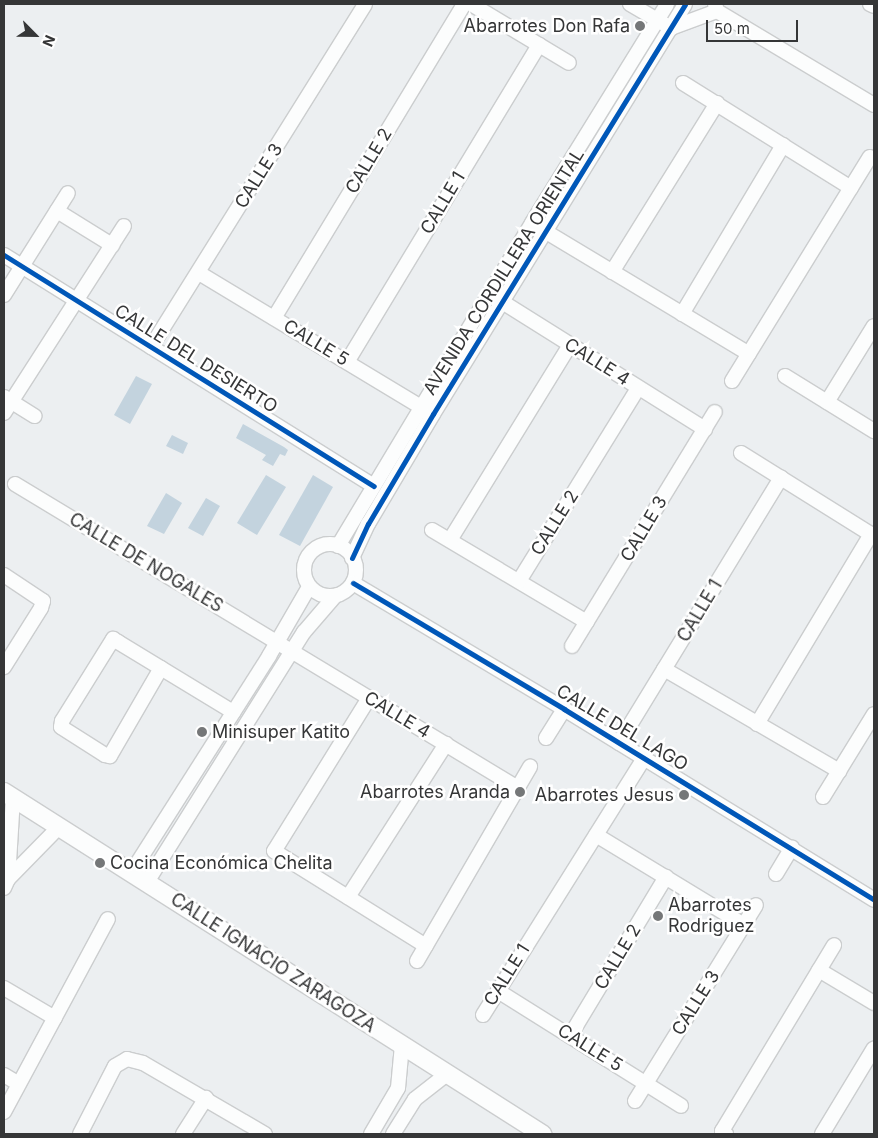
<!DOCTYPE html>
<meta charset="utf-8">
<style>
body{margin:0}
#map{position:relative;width:878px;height:1138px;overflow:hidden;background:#eceff1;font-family:Inter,sans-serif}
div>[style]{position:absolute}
.building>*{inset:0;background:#c3d3de}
.roads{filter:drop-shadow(1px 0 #cbcdce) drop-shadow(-1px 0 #cbcdce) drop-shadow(0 1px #cbcdce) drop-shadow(0 -1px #cbcdce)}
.minor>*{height:14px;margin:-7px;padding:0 7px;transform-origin:7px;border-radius:7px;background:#fcfdfd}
.minor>.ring{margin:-7px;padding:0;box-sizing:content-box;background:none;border:14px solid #fcfdfd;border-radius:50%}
.major>*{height:18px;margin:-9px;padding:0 9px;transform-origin:9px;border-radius:9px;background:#fcfdfd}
.cycleway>*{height:5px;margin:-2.5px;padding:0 2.5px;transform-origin:2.5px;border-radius:2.5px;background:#0057b8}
.dots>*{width:14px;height:14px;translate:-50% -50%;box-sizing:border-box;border:2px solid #fff;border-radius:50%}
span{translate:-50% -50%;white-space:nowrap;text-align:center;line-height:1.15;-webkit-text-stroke:5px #fff;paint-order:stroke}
.poi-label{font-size:18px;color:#353637}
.right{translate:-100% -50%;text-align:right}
.left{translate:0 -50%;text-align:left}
.street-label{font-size:18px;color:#353637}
.frame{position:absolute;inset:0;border:5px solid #353637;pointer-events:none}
.north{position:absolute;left:10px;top:10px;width:50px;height:50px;-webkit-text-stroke:4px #fff;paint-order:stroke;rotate:113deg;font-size:14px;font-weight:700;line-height:20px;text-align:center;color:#353637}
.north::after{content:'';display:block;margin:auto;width:18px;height:22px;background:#353637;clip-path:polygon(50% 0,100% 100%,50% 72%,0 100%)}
.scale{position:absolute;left:706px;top:20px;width:92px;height:22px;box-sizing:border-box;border:2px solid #353637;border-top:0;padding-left:6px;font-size:15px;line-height:18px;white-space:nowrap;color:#353637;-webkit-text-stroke:4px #fff;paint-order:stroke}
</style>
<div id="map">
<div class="building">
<i style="clip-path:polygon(136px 376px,152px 384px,130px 424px,114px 415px)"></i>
<i style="clip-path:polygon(243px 424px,284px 447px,288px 450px,285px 456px,280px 454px,273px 466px,262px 460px,266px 455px,236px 438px)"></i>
<i style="clip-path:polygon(172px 435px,188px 443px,183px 454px,166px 446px)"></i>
<i style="clip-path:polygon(266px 475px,286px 487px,257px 535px,237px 523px)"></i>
<i style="clip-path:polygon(313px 475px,333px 487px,300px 546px,279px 535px)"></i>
<i style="clip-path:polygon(166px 493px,182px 503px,164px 534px,147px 526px)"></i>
<i style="clip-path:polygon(206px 498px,220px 506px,203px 536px,188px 528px)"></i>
</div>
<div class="roads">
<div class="minor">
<i style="left:471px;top:4px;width:114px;rotate:31deg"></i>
<i style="left:630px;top:4px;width:48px;rotate:30.3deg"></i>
<i style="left:671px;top:28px;width:49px;rotate:-20.3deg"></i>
<i style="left:715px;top:4px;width:7px;rotate:74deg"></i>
<i style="left:717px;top:11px;width:183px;rotate:30.9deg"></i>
<i style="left:870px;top:4px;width:4px;rotate:27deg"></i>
<i style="left:683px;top:83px;width:198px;rotate:32deg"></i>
<i style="left:57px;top:211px;width:65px;rotate:31.7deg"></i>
<i style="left:538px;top:227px;width:246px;rotate:31deg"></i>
<i style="left:4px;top:255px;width:436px;rotate:32deg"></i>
<i style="left:612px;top:272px;width:199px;rotate:-58.1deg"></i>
<i style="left:199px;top:273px;width:267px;rotate:31.1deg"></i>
<i style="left:4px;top:295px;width:120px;rotate:-57.9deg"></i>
<i style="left:496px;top:298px;width:247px;rotate:32.1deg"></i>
<i style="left:682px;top:314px;width:197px;rotate:-59.1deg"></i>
<i style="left:274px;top:318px;width:367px;rotate:-58.8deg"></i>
<i style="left:151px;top:347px;width:404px;rotate:-58deg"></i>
<i style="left:347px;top:362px;width:371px;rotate:-58.8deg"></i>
<i style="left:785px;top:376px;width:105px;rotate:31.7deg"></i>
<i style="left:732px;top:381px;width:263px;rotate:-58.4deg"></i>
<i style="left:4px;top:397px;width:36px;rotate:32deg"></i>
<i style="left:827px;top:402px;width:89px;rotate:-58.3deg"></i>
<i style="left:4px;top:413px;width:222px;rotate:-57.3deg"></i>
<i style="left:741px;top:453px;width:157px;rotate:32deg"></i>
<i style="left:15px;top:484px;width:588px;rotate:31.15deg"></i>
<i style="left:432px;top:530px;width:180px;rotate:30.7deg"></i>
<i style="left:450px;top:540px;width:229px;rotate:-58.4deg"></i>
<i class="ring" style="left:304px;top:544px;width:38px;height:38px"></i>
<i style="left:338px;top:546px;width:377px;rotate:-59deg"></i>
<i style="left:532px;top:223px;width:257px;rotate:-58.3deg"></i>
<i style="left:352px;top:558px;width:38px;rotate:-65deg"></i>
<i style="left:368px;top:524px;width:128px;rotate:-59.4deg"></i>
<i style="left:433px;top:414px;width:481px;rotate:-58.4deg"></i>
<i style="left:4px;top:575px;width:47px;rotate:33.7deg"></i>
<i style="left:43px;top:601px;width:7px;rotate:106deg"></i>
<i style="left:41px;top:608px;width:70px;rotate:122.1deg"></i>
<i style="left:519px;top:581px;width:227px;rotate:-58.3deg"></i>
<i style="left:353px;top:583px;width:246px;rotate:30.8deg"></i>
<i style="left:564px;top:709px;width:364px;rotate:31.6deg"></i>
<i style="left:572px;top:646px;width:274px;rotate:-58.6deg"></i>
<i style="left:161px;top:668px;width:102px;rotate:120.1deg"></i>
<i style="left:110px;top:756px;width:5px;rotate:-169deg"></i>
<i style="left:105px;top:755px;width:52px;rotate:-147.5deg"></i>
<i style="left:61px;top:727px;width:6px;rotate:-81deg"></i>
<i style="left:62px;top:721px;width:97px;rotate:-58.1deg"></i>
<i style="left:113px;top:639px;width:6px;rotate:31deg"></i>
<i style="left:118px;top:642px;width:135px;rotate:31.3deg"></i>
<i style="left:664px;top:669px;width:203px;rotate:30.2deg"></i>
<i style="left:369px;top:698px;width:180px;rotate:121.8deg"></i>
<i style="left:274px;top:851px;width:179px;rotate:32deg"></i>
<i style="left:757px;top:724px;width:222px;rotate:-59deg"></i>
<i style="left:546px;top:738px;width:34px;rotate:-58deg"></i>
<i style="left:619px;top:743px;width:311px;rotate:-58.6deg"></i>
<i style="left:823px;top:797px;width:97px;rotate:-58.4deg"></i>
<i style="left:596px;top:835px;width:173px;rotate:31.3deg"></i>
<i style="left:131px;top:873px;width:257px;rotate:-57.5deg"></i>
<i style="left:269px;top:656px;width:80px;rotate:-59.9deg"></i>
<i style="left:776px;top:874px;width:31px;rotate:-59deg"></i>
<i style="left:8px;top:879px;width:82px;rotate:-86.5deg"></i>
<i style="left:147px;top:882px;width:295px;rotate:-57.9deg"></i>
<i style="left:304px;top:632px;width:48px;rotate:-49.3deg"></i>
<i style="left:4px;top:888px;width:10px;rotate:-66deg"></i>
<i style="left:8px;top:879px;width:73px;rotate:-45.6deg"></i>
<i style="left:348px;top:897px;width:182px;rotate:-57.4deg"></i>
<i style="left:417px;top:961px;width:225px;rotate:-59.8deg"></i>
<i style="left:819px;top:970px;width:64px;rotate:31deg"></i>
<i style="left:4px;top:988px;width:59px;rotate:30.5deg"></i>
<i style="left:498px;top:991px;width:216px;rotate:32.1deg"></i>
<i style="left:483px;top:1015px;width:303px;rotate:-57.9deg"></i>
<i style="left:570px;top:1036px;width:186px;rotate:-58.9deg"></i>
<i style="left:4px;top:1075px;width:17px;rotate:31deg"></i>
<i style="left:635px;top:1101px;width:230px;rotate:-58.3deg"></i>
<i style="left:4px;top:1112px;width:219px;rotate:-61.7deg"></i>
<i style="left:80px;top:1134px;width:76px;rotate:-62.8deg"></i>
<i style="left:115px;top:1066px;width:14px;rotate:-30deg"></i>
<i style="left:127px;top:1059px;width:16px;rotate:14deg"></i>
<i style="left:143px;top:1063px;width:141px;rotate:30.2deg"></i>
<i style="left:183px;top:1134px;width:43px;rotate:-57.4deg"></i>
<i style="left:371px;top:1134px;width:53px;rotate:-59.6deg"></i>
<i style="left:398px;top:1088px;width:43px;rotate:-84.7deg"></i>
<i style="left:393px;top:1134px;width:41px;rotate:-57.8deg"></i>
<i style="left:415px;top:1099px;width:41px;rotate:-38deg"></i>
<i style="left:726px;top:1134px;width:5px;rotate:-143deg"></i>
<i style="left:722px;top:1131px;width:217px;rotate:-58.9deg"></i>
<i style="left:822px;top:1134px;width:100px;rotate:-58.8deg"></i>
</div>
<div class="major">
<i style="left:4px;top:792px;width:638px;rotate:32.44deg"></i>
</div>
</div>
<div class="cycleway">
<i style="left:4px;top:255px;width:436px;rotate:32deg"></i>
<i style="left:352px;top:558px;width:38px;rotate:-65deg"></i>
<i style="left:368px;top:524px;width:128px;rotate:-59.4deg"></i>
<i style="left:433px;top:414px;width:481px;rotate:-58.4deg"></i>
<i style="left:353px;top:583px;width:246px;rotate:30.8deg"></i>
<i style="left:564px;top:709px;width:364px;rotate:31.6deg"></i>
</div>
<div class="dots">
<i style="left:640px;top:26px;background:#757778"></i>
<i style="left:202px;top:732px;background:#757778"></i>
<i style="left:520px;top:792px;background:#757778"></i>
<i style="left:684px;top:795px;background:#757778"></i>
<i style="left:100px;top:863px;background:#757778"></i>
<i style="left:658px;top:916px;background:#757778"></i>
</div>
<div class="poi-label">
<span class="right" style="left:630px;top:26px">Abarrotes Don Rafa</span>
<span class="left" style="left:212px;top:732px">Minisuper Katito</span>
<span class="right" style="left:510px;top:792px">Abarrotes Aranda</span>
<span class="right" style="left:674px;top:795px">Abarrotes Jesus</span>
<span class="left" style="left:110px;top:863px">Cocina Económica Chelita</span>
<span class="left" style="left:668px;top:916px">Abarrotes<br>Rodriguez</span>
</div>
<div class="street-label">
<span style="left:369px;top:161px;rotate:-59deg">CALLE 2</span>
<span style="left:259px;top:176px;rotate:-58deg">CALLE 3</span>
<span style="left:443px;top:203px;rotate:-59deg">CALLE 1</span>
<span style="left:504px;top:272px;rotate:-58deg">AVENIDA CORDILLERA ORIENTAL</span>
<span style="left:316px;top:343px;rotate:31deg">CALLE 5</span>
<span style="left:196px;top:359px;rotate:32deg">CALLE DEL DESIERTO</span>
<span style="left:597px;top:362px;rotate:32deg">CALLE 4</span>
<span style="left:555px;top:523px;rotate:-58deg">CALLE 2</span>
<span style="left:644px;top:529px;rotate:-59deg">CALLE 3</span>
<span style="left:146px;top:563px;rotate:31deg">CALLE DE NOGALES</span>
<span style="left:700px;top:611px;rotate:-59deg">CALLE 1</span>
<span style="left:397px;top:715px;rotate:31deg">CALLE 4</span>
<span style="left:622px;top:728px;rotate:31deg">CALLE DEL LAGO</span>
<span style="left:618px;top:957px;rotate:-59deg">CALLE 2</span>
<span style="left:273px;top:963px;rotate:33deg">CALLE IGNACIO ZARAGOZA</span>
<span style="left:507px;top:975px;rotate:-58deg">CALLE 1</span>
<span style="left:696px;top:1003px;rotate:-58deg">CALLE 3</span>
<span style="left:590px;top:1048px;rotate:32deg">CALLE 5</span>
</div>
<div class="frame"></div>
<div class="north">N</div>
<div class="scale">50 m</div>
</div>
